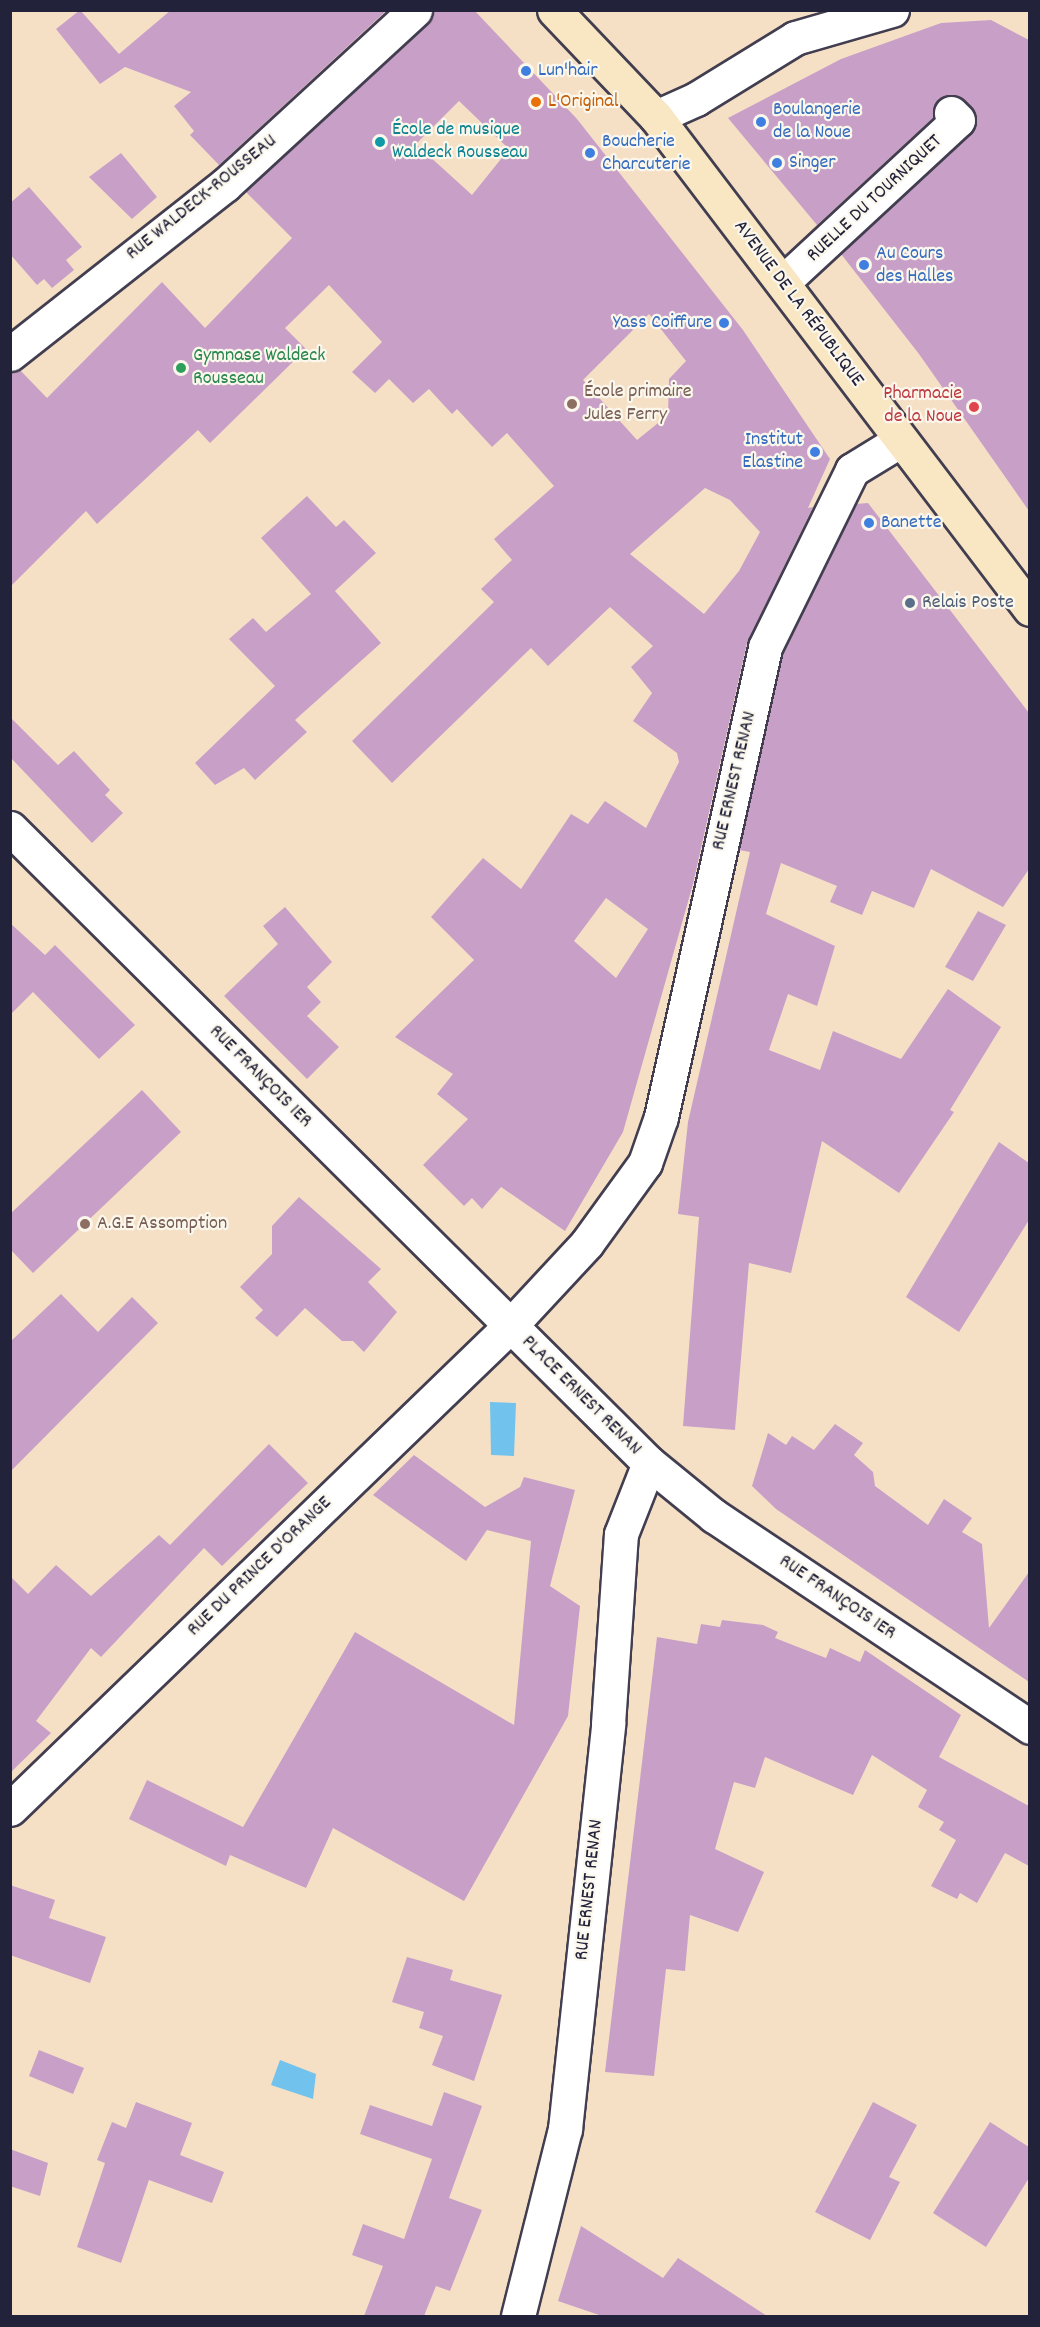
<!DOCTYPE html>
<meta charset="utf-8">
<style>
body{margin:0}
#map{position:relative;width:1040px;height:2327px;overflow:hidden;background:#f5e0c6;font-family:Dekko,sans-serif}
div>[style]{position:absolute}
.water>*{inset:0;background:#71c2ec}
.building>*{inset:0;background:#c8a0c7}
.roads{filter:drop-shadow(2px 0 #423e50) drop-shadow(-2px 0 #423e50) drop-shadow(0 2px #423e50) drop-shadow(0 -2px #423e50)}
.street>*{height:33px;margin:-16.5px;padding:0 16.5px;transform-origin:16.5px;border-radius:16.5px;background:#fff}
.secondary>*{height:33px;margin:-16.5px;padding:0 16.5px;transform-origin:16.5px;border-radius:16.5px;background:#f9e7c3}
.dots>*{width:16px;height:16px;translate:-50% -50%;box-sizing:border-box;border:3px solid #fbf7ec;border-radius:50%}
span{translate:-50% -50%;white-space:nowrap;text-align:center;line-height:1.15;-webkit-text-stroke:4.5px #fbf7ec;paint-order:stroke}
.shop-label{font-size:20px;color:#366cbe}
.left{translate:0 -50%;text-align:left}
.right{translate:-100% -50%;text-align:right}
.food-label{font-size:20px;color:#c56008}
.culture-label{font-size:20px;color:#0d838f}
.street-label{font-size:20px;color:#22223b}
.leisure-label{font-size:20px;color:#27864d}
.education-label{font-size:20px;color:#785e54}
.health-label{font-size:20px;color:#be3a42}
.service-label{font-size:20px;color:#4e5e75}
.frame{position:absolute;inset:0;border:12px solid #22223b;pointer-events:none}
</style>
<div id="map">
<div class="water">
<i style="clip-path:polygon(490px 1402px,516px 1403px,514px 1456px,491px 1455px)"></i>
<i style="clip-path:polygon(280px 2060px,316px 2074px,313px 2099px,271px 2085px)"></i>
</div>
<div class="building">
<i style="clip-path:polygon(80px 10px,119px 54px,171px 10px,387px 10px,219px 165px,190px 135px,194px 131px,174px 106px,191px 92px,125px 67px,100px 84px,56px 29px)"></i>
<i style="clip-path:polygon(evenodd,433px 10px,474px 10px,577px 119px,743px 330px,830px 459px,808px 508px,813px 507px,747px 643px,693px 884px,623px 1132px,565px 1231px,501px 1187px,482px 1209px,472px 1198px,464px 1206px,423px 1165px,468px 1119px,437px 1094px,453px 1074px,395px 1037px,474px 960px,431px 917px,483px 858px,521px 889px,571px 814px,588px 824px,605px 801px,646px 828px,679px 762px,677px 753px,633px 721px,652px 693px,631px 667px,653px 646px,610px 607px,548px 666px,531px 648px,392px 783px,352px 741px,494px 602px,481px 589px,512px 560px,494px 539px,554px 486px,507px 433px,492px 447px,457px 409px,452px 414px,429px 389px,413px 403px,389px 379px,375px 393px,352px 372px,382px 342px,329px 285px,285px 328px,306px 349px,210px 443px,198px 430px,97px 524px,86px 511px,10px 587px,10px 372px,20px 370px,47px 398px,162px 282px,205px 328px,292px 238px,246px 192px,428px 24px,433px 10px,459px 101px,509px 149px,472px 195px,416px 144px,459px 101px,433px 10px,649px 314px,686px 361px,669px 379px,668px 415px,637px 440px,583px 380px,649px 314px,433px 10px,705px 488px,730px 500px,760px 532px,739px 571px,704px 614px,630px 554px,705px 488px,433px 10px,606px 898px,648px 929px,616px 978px,574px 941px,606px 898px)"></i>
<i style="clip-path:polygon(991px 20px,1029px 40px,1029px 511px,919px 354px,841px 254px,971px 134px,976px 116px,971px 107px,955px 95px,938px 99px,933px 118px,817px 225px,728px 118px,841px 59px,941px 23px)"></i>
<i style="clip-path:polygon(121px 153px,157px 197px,132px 219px,89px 177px)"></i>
<i style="clip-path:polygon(29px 187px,82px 247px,66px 260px,74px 270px,52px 288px,44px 279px,37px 285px,10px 254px,10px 203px)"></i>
<i style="clip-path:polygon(307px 496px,336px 527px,344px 520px,376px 553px,335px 591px,381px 643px,295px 720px,307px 732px,255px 780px,244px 768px,215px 785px,195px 763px,275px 686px,229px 639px,253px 618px,266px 632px,311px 594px,261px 538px)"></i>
<i style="clip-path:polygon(868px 503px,1029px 713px,1029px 869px,1003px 907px,931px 869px,914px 908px,872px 891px,862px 915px,830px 902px,837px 886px,781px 863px,766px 914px,835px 946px,817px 1006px,788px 994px,769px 1050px,820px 1070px,833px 1031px,901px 1059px,948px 989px,1001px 1027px,950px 1110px,954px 1112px,899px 1193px,822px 1141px,791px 1273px,749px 1263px,735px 1430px,683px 1426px,699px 1217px,678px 1214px,688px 1122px,750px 852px,739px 850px,783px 653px,856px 504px)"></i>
<i style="clip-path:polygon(10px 717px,58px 765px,74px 751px,110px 790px,105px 795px,123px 813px,92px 843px,10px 757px)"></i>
<i style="clip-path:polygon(285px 907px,332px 962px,307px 987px,321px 1002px,307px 1016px,339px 1047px,307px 1079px,224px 996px,278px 944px,263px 926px)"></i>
<i style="clip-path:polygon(978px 911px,1006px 925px,973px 981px,945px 967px)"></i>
<i style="clip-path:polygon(10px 923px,45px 955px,55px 945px,135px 1025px,99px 1059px,33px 992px,10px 1015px)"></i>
<i style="clip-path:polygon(142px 1090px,181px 1132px,33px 1273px,10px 1249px,10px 1214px)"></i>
<i style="clip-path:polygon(999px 1142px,1029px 1163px,1029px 1220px,959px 1332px,906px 1297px)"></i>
<i style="clip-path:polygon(299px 1197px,381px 1269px,368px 1282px,397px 1312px,364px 1352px,353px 1341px,342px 1341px,305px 1308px,277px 1337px,255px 1318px,263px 1310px,240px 1287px,272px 1254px,272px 1226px)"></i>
<i style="clip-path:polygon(61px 1294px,98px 1332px,132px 1297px,158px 1323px,10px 1472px,10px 1342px)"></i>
<i style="clip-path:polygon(835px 1424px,863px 1443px,854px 1455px,873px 1472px,875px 1486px,928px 1525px,944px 1499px,972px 1518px,962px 1532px,982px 1544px,989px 1628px,1029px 1572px,1029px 1682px,776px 1509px,752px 1486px,768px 1433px,786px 1445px,792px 1436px,814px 1450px)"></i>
<i style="clip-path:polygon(269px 1444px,308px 1483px,222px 1566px,204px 1548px,101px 1657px,91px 1648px,36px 1721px,51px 1733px,10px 1773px,10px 1576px,28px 1594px,56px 1565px,91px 1596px,159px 1535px,170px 1545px)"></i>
<i style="clip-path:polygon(414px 1455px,485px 1507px,520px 1487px,524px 1477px,575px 1490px,550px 1586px,580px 1606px,568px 1716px,464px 1901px,333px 1828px,306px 1888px,230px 1855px,226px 1866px,129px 1819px,147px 1780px,243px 1827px,355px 1632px,514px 1725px,531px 1541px,487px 1530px,466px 1561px,373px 1495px)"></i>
<i style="clip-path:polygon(722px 1620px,763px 1625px,778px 1632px,775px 1638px,826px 1658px,830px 1648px,860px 1662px,865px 1650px,961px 1715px,939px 1757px,1029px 1806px,1029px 1866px,1005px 1853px,977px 1903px,960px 1893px,957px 1899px,931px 1886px,956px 1840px,939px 1830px,944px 1822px,918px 1807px,927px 1790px,872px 1755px,853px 1795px,765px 1757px,755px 1788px,734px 1782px,715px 1849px,764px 1872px,738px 1932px,690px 1915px,685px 1971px,666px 1969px,654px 2076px,605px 2072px,657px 1637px,697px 1644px,701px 1624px,720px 1627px)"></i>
<i style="clip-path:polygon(10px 1885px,55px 1900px,49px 1918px,106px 1937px,90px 1983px,10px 1955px)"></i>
<i style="clip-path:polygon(407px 1957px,453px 1970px,450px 1980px,502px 1995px,474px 2081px,432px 2065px,443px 2036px,419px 2028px,424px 2012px,392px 2002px)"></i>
<i style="clip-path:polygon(39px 2050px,84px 2068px,73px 2094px,29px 2076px)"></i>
<i style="clip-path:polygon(444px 2092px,482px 2106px,449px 2198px,482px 2210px,450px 2291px,436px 2286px,424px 2316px,364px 2316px,383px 2266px,352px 2255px,363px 2224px,404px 2239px,432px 2159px,360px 2134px,370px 2105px,432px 2126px)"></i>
<i style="clip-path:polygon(136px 2102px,192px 2123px,180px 2155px,224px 2172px,212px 2203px,149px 2180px,121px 2263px,77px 2247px,105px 2163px,97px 2160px,112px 2122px,126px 2128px)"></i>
<i style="clip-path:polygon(873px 2102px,917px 2125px,889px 2177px,900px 2182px,870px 2240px,815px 2212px)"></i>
<i style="clip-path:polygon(990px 2122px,1029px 2147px,1029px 2178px,986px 2247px,933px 2213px)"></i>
<i style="clip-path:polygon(10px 2149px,48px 2163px,40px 2196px,10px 2186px)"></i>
<i style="clip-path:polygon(581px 2226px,663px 2278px,678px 2258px,767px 2316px,602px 2316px,558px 2301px)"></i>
</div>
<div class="roads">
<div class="street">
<i style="left:656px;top:117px;width:44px;rotate:-24.2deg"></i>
<i style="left:696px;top:99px;width:116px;rotate:-31.6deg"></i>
<i style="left:795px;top:38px;width:101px;rotate:-16.1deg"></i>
<i style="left:783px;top:282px;width:238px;rotate:-42.8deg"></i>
<i style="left:958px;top:120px;width:10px;rotate:-135deg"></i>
<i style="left:10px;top:354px;width:273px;rotate:-38.2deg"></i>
<i style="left:225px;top:185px;width:258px;rotate:-42.6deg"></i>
<i style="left:10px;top:828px;width:901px;rotate:44.82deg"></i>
<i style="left:649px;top:1463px;width:84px;rotate:39.2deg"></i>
<i style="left:714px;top:1516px;width:380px;rotate:33.7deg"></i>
<i style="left:10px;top:1809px;width:695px;rotate:-44.01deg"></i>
<i style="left:510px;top:1326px;width:113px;rotate:-47.1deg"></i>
<i style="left:587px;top:1243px;width:99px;rotate:-54.1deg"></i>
<i style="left:645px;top:1163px;width:49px;rotate:-70.8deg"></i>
<i style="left:661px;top:1117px;width:481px;rotate:-77.5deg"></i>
<i style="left:765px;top:647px;width:197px;rotate:-63.8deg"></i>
<i style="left:852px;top:470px;width:57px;rotate:-31.5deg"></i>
<i style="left:518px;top:2316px;width:193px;rotate:-75.9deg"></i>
<i style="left:565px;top:2129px;width:407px;rotate:-83.9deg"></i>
<i style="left:608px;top:1724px;width:190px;rotate:-86.1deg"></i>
<i style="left:621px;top:1534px;width:76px;rotate:-68.5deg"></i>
</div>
<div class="secondary">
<i style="left:554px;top:10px;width:148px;rotate:46.4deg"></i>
<i style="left:656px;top:117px;width:618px;rotate:52.76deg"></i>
</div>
</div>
<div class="dots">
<i style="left:526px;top:71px;background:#3f7fe0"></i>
<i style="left:536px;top:102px;background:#e8710a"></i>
<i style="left:761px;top:122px;background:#3f7fe0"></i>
<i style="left:380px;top:142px;background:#0f9aa8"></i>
<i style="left:590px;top:153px;background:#3f7fe0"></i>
<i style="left:777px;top:163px;background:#3f7fe0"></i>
<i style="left:864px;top:265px;background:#3f7fe0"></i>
<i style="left:724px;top:323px;background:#3f7fe0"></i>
<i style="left:181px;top:368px;background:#2e9e5b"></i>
<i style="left:572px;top:404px;background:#8d6e63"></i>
<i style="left:974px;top:407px;background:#e0444e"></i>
<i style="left:815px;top:452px;background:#3f7fe0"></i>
<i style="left:869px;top:523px;background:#3f7fe0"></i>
<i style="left:910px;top:603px;background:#5c6f8a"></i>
<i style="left:85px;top:1224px;background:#8d6e63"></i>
</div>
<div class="shop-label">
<span class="left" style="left:538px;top:71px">Lun'hair</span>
<span class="left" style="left:773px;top:122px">Boulangerie<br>de la Noue</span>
<span class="left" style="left:602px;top:154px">Boucherie<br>Charcuterie</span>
<span class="left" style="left:789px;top:163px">Singer</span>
<span class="left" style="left:876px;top:266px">Au Cours<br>des Halles</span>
<span class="right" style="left:712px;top:323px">Yass Coiffure</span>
<span class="right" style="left:803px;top:452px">Institut<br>Elastine</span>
<span class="left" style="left:881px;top:523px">Banette</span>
</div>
<div class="food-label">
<span class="left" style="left:548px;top:102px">L'Original</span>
</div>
<div class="culture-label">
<span class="left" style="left:392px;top:142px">École de musique<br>Waldeck Rousseau</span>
</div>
<div class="street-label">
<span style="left:202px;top:198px;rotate:-39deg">RUE WALDECK-ROUSSEAU</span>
<span style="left:875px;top:199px;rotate:-43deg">RUELLE DU TOURNIQUET</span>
<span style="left:798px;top:304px;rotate:53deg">AVENUE DE LA RÉPUBLIQUE</span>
<span style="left:735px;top:781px;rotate:-77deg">RUE ERNEST RENAN</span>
<span style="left:260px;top:1077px;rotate:45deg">RUE FRANÇOIS 1ER</span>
<span style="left:581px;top:1396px;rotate:45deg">PLACE ERNEST RENAN</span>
<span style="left:260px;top:1567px;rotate:-44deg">RUE DU PRINCE D'ORANGE</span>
<span style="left:837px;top:1598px;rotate:34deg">RUE FRANÇOIS 1ER</span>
<span style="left:590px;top:1890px;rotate:-84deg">RUE ERNEST RENAN</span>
</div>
<div class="leisure-label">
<span class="left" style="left:193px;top:368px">Gymnase Waldeck<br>Rousseau</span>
</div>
<div class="education-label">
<span class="left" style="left:584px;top:404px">École primaire<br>Jules Ferry</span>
<span class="left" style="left:97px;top:1224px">A.G.E Assomption</span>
</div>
<div class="health-label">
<span class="right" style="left:962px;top:406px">Pharmacie<br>de la Noue</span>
</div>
<div class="service-label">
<span class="left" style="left:922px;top:603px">Relais Poste</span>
</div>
<div class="frame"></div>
</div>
